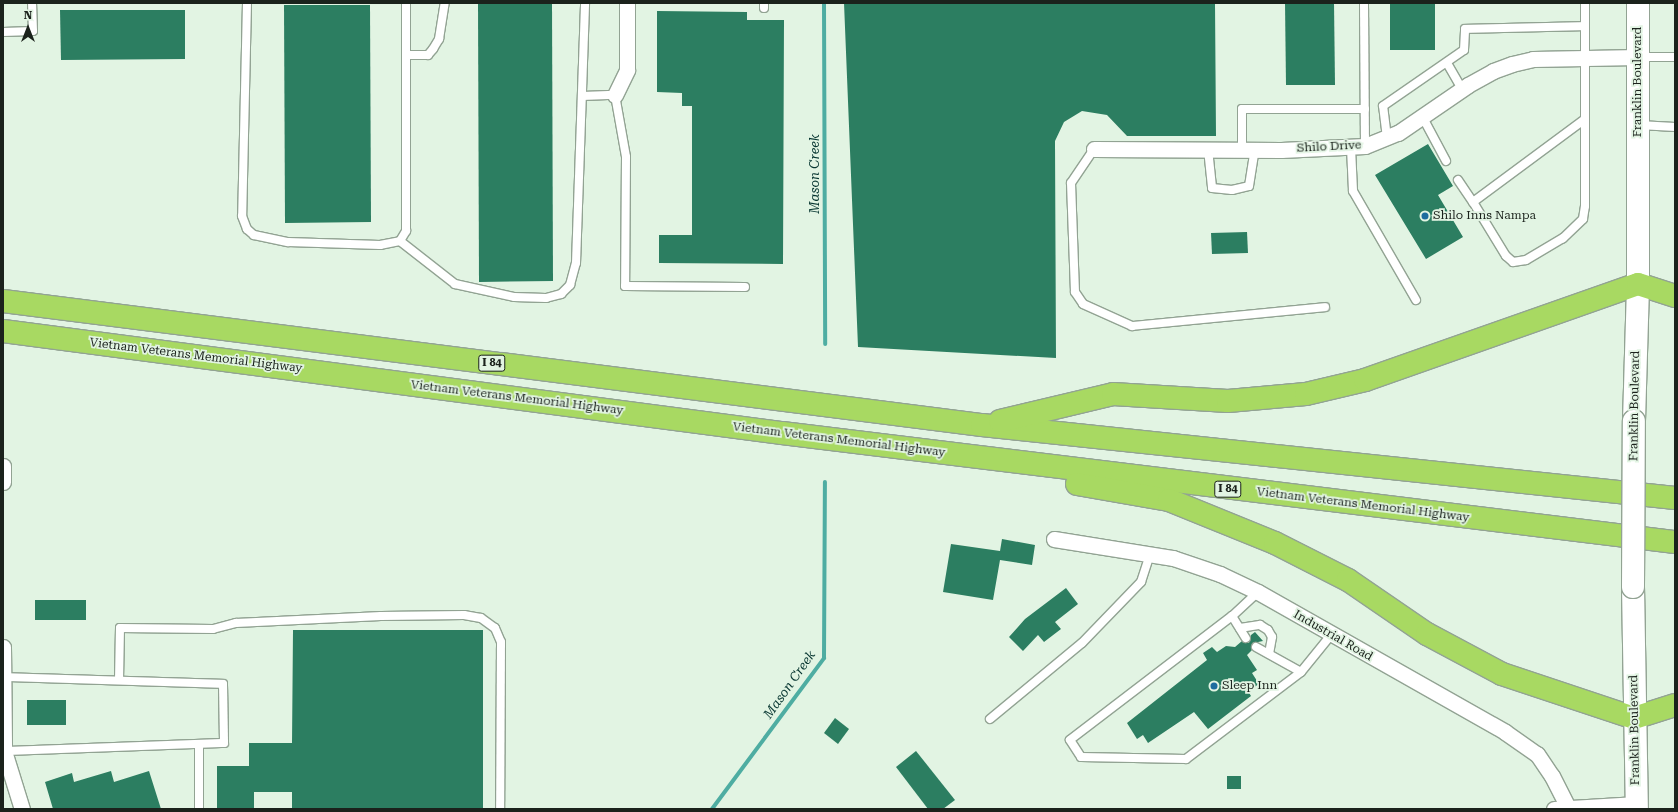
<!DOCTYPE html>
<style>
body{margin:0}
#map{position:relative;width:1678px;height:812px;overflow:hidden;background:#e2f4e3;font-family:"Roboto Serif",serif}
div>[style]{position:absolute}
.stream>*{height:4px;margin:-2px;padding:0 2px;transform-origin:2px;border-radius:2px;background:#4eada2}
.building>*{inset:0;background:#2c7e61}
.roads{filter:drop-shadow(1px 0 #92a393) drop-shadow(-1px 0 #92a393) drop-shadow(0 1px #92a393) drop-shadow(0 -1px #92a393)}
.lane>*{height:8px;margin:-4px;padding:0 4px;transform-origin:4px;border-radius:4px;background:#fff}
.street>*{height:15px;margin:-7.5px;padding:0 7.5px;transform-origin:7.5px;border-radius:7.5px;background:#fff}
.secondary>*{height:22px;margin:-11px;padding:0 11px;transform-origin:11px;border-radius:11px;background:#fff}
.highway>*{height:22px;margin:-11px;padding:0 11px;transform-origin:11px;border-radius:11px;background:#a8d962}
.bridges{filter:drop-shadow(1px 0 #92a393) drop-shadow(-1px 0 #92a393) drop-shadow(0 1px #92a393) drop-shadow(0 -1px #92a393)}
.secondary-bridge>*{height:22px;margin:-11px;padding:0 11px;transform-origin:11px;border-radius:11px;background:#fff}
.dots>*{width:11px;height:11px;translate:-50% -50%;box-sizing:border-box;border:2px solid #e2f4e3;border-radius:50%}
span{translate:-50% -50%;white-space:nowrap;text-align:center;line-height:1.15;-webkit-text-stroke:3.5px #e2f4e3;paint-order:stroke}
.shield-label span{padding:1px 3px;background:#e2f4e3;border:1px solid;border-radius:3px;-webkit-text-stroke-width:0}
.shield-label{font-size:11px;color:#1b221c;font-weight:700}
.street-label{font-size:12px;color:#1b221c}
.poi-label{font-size:12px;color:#1b221c}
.left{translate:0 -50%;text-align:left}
.water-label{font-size:13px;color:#063530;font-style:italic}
.frame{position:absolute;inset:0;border:4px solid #1b221c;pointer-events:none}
.north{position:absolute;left:8px;top:8px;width:40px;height:40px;-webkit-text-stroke:3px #e2f4e3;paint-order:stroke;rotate:0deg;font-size:11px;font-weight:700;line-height:16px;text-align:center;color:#1b221c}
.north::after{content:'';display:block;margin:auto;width:14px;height:18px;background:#1b221c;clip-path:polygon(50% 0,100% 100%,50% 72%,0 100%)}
</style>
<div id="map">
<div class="stream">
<i style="left:824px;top:3px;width:341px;rotate:89.8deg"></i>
<i style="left:712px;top:809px;width:188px;rotate:-53.4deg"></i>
<i style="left:824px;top:658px;width:176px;rotate:-89.7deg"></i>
</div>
<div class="building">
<i style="clip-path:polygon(478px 3px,552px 3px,553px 281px,479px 282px)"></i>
<i style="clip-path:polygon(844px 3px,1215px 3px,1216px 136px,1127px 136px,1107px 115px,1082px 111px,1064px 122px,1055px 141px,1056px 358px,858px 347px)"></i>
<i style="clip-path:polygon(1285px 3px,1334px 3px,1335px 85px,1286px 85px)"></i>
<i style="clip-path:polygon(1390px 3px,1435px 3px,1435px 50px,1390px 50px)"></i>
<i style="clip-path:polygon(284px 5px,370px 5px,371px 222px,285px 223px)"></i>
<i style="clip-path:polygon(60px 10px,185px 10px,185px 59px,61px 60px)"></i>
<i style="clip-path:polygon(657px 11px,747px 12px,747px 20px,784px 20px,783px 264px,659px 263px,659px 235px,692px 235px,692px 106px,682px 106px,682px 93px,657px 92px)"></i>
<i style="clip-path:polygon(1428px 144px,1453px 186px,1438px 195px,1463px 237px,1426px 259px,1375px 175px)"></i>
<i style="clip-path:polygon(1247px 232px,1248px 253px,1212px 254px,1211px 233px)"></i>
<i style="clip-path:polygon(1002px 539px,1035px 545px,1032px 565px,1000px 560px,993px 600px,943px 592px,951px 544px,1000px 551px)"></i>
<i style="clip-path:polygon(1066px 588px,1078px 604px,1055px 622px,1061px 629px,1044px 642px,1038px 635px,1023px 651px,1009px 637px,1025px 619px)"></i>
<i style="clip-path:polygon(35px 600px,86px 600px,86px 620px,35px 620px)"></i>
<i style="clip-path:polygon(293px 630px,483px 630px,483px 809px,292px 809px,292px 792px,254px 792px,254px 808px,217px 808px,217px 766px,249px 766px,249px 743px,292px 743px)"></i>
<i style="clip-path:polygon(1255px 632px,1263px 641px,1253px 643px,1252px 650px,1247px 655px,1257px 670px,1252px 673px,1259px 684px,1248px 691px,1251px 696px,1208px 729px,1194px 712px,1148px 743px,1143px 735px,1137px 739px,1127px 723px,1207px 660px,1203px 653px,1212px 647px,1217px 652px,1226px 646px,1235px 647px,1242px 641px,1249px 643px,1251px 635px)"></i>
<i style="clip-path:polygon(27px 700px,66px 700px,66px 725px,27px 725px)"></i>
<i style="clip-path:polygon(835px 718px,849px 729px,838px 744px,824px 733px)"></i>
<i style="clip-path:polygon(916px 751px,955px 800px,943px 809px,928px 809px,896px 767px)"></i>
<i style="clip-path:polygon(111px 771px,114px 782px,149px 771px,161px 809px,53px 809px,45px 782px,72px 773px,74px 782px)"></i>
<i style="clip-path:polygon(1227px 776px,1241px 776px,1241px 789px,1227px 789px)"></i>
</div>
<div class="roads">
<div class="lane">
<i style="left:247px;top:3px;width:213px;rotate:91.3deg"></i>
<i style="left:242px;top:216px;width:14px;rotate:69deg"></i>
<i style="left:247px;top:229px;width:9px;rotate:41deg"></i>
<i style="left:254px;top:235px;width:35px;rotate:12deg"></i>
<i style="left:288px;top:242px;width:92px;rotate:1.9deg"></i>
<i style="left:380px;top:245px;width:20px;rotate:-11deg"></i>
<i style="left:400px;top:241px;width:12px;rotate:-59deg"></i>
<i style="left:406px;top:231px;width:228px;rotate:-90deg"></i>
<i style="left:764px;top:3px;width:5px;rotate:90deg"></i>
<i style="left:1364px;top:3px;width:143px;rotate:89.6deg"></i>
<i style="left:1585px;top:3px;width:203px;rotate:90deg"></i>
<i style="left:1585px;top:206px;width:13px;rotate:99deg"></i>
<i style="left:1583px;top:219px;width:28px;rotate:136deg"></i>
<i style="left:1563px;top:238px;width:43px;rotate:149.3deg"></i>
<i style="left:1526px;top:260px;width:13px;rotate:171deg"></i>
<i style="left:1513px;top:262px;width:9px;rotate:-139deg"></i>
<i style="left:1506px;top:256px;width:63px;rotate:-121.4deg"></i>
<i style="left:1473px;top:202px;width:139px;rotate:-36.5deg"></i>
<i style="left:3px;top:32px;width:30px;rotate:-2deg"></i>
<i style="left:33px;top:31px;width:28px;rotate:-92deg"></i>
<i style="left:406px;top:55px;width:22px"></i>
<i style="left:428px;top:55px;width:8px;rotate:-50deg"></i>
<i style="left:433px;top:49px;width:12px;rotate:-59deg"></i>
<i style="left:439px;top:39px;width:36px;rotate:-81deg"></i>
<i style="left:1638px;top:57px;width:37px"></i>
<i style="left:1447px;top:63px;width:30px;rotate:60deg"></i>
<i style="left:582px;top:96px;width:33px;rotate:-2deg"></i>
<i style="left:615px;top:95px;width:63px;rotate:79.9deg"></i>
<i style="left:626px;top:157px;width:129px;rotate:90.4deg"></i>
<i style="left:625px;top:286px;width:120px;rotate:0.5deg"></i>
<i style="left:1422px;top:116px;width:51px;rotate:61.9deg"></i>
<i style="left:1639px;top:125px;width:36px;rotate:3deg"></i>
<i style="left:1387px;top:138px;width:32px;rotate:-97deg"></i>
<i style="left:1383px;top:106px;width:98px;rotate:-34.7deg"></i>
<i style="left:1464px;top:50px;width:21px;rotate:-87deg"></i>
<i style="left:1465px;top:29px;width:120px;rotate:-1.4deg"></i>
<i style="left:1351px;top:148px;width:43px;rotate:87.3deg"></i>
<i style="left:1353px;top:191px;width:126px;rotate:60deg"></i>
<i style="left:1094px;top:149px;width:41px;rotate:124.1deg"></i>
<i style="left:1071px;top:183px;width:109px;rotate:87.9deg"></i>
<i style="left:1075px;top:292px;width:14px;rotate:56deg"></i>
<i style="left:1083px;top:304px;width:54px;rotate:24.2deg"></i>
<i style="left:1132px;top:326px;width:194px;rotate:-5.6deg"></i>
<i style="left:1208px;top:149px;width:39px;rotate:84deg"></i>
<i style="left:1212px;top:188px;width:20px;rotate:6deg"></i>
<i style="left:1232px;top:190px;width:17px;rotate:-13deg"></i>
<i style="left:1249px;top:186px;width:37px;rotate:-81deg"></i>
<i style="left:1242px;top:149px;width:40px;rotate:-90deg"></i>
<i style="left:1242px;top:109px;width:123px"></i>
<i style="left:1458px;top:180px;width:27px;rotate:56deg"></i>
<i style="left:400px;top:241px;width:70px;rotate:38deg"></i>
<i style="left:455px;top:284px;width:60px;rotate:12.4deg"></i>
<i style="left:514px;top:297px;width:32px;rotate:2deg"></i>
<i style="left:546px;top:298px;width:16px;rotate:-15deg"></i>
<i style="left:561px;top:294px;width:13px;rotate:-45deg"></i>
<i style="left:570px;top:285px;width:23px;rotate:-75deg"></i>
<i style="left:576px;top:263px;width:260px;rotate:-88deg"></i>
<i style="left:1258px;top:592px;width:35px;rotate:137deg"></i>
<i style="left:1232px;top:616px;width:204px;rotate:142.6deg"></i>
<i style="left:1070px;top:740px;width:20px;rotate:57deg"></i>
<i style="left:1081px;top:757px;width:105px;rotate:1.1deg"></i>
<i style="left:1186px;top:759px;width:144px;rotate:-37.1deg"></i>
<i style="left:1301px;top:672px;width:48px;rotate:-51deg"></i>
<i style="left:1232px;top:616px;width:26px;rotate:58deg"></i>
<i style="left:1240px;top:628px;width:20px;rotate:-9deg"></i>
<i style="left:1260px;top:625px;width:9px;rotate:32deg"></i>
<i style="left:1268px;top:630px;width:8px;rotate:60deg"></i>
<i style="left:1272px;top:637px;width:17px;rotate:100deg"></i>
<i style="left:1256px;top:647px;width:51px;rotate:29.1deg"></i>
<i style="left:4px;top:677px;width:219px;rotate:1.8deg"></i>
<i style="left:223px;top:684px;width:59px;rotate:89deg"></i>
<i style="left:224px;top:743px;width:220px;rotate:177.9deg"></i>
<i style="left:119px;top:680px;width:52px;rotate:-88.9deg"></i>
<i style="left:120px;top:628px;width:93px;rotate:0.6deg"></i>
<i style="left:213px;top:629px;width:24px;rotate:-15deg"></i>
<i style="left:236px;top:623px;width:145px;rotate:-2.8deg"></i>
<i style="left:381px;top:616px;width:83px;rotate:-0.7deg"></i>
<i style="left:464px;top:615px;width:17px;rotate:10deg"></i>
<i style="left:481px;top:618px;width:17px;rotate:36deg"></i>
<i style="left:495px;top:628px;width:15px;rotate:67deg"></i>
<i style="left:501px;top:642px;width:167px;rotate:90.3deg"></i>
<i style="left:990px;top:719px;width:119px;rotate:-39.6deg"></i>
<i style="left:1082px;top:643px;width:85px;rotate:-46deg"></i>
<i style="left:1141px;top:582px;width:28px;rotate:-72deg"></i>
<i style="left:199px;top:744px;width:65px;rotate:90deg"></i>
</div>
<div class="street">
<i style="left:615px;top:95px;width:28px;rotate:-64deg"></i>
<i style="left:627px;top:70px;width:67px;rotate:-90deg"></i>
<i style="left:1094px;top:149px;width:187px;rotate:0.3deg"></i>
<i style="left:1281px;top:150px;width:84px;rotate:-2.7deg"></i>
<i style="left:1365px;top:146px;width:35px;rotate:-22deg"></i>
<i style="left:1398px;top:133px;width:85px;rotate:-34.4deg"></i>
<i style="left:1468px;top:85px;width:29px;rotate:-29deg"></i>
<i style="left:1493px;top:71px;width:20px;rotate:-20deg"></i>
<i style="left:1512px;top:64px;width:22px;rotate:-13deg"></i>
<i style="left:1533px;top:59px;width:105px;rotate:-1.1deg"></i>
<i style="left:3px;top:466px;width:16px;rotate:90deg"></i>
<i style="left:1054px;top:539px;width:121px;rotate:9.1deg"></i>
<i style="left:1173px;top:558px;width:50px;rotate:18.8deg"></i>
<i style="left:1220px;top:574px;width:42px;rotate:25.3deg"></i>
<i style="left:1258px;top:592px;width:284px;rotate:29.5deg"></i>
<i style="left:1505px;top:732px;width:39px;rotate:35deg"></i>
<i style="left:1537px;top:754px;width:27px;rotate:56deg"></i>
<i style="left:1552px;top:776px;width:36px;rotate:63deg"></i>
<i style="left:3px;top:647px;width:104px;rotate:89.4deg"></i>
<i style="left:4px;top:751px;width:61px;rotate:72.8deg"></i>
<i style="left:1554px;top:809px;width:83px;rotate:-3.4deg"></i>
</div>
<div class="secondary">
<i style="left:1634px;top:421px;width:137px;rotate:-88.3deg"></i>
<i style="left:1638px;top:284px;width:281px;rotate:-90deg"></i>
<i style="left:1633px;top:587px;width:222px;rotate:89deg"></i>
</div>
<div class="highway">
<i style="left:3px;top:301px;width:987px;rotate:7.22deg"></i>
<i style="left:982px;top:425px;width:697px;rotate:6.01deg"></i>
<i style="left:3px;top:331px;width:786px;rotate:7.46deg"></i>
<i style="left:782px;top:433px;width:900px;rotate:6.96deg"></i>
<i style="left:1000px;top:421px;width:116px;rotate:-13.4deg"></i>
<i style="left:1113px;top:394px;width:115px;rotate:3.5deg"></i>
<i style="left:1228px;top:401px;width:78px;rotate:-5.1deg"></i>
<i style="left:1306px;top:394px;width:61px;rotate:-13.3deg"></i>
<i style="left:1365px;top:380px;width:289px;rotate:-19.4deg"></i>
<i style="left:1638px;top:284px;width:39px;rotate:18deg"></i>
<i style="left:1077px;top:484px;width:93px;rotate:9.9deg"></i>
<i style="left:1169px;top:500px;width:114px;rotate:22.1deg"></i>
<i style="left:1275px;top:543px;width:82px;rotate:26.9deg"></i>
<i style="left:1348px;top:580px;width:96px;rotate:34.4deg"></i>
<i style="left:1427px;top:634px;width:85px;rotate:28.1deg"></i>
<i style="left:1502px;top:674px;width:139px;rotate:18.4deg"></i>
<i style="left:1634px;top:718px;width:43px;rotate:-17.6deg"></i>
</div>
</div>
<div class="bridges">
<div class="secondary-bridge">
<i style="left:1633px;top:587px;width:166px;rotate:-89.7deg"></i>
</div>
</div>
<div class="dots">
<i style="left:1425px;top:216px;background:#1e6d9f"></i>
<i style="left:1214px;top:686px;background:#1e6d9f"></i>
</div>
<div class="shield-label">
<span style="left:492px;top:363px">I 84</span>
<span style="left:1228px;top:489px">I 84</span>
</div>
<div class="street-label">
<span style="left:1638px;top:82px;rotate:-90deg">Franklin Boulevard</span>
<span style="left:1329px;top:147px;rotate:-3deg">Shilo Drive</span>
<span style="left:196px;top:356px;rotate:7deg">Vietnam Veterans Memorial Highway</span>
<span style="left:517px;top:398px;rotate:7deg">Vietnam Veterans Memorial Highway</span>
<span style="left:1635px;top:406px;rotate:-89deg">Franklin Boulevard</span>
<span style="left:839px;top:440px;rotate:7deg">Vietnam Veterans Memorial Highway</span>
<span style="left:1363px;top:505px;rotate:7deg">Vietnam Veterans Memorial Highway</span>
<span style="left:1333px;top:636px;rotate:30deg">Industrial Road</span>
<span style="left:1635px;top:730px;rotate:-91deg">Franklin Boulevard</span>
</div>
<div class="poi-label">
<span class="left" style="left:1433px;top:216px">Shilo Inns Nampa</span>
<span class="left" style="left:1222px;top:686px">Sleep Inn</span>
</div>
<div class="water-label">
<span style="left:815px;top:174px;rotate:-90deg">Mason Creek</span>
<span style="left:790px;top:685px;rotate:-55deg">Mason Creek</span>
</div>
<div class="frame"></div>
<div class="north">N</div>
</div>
